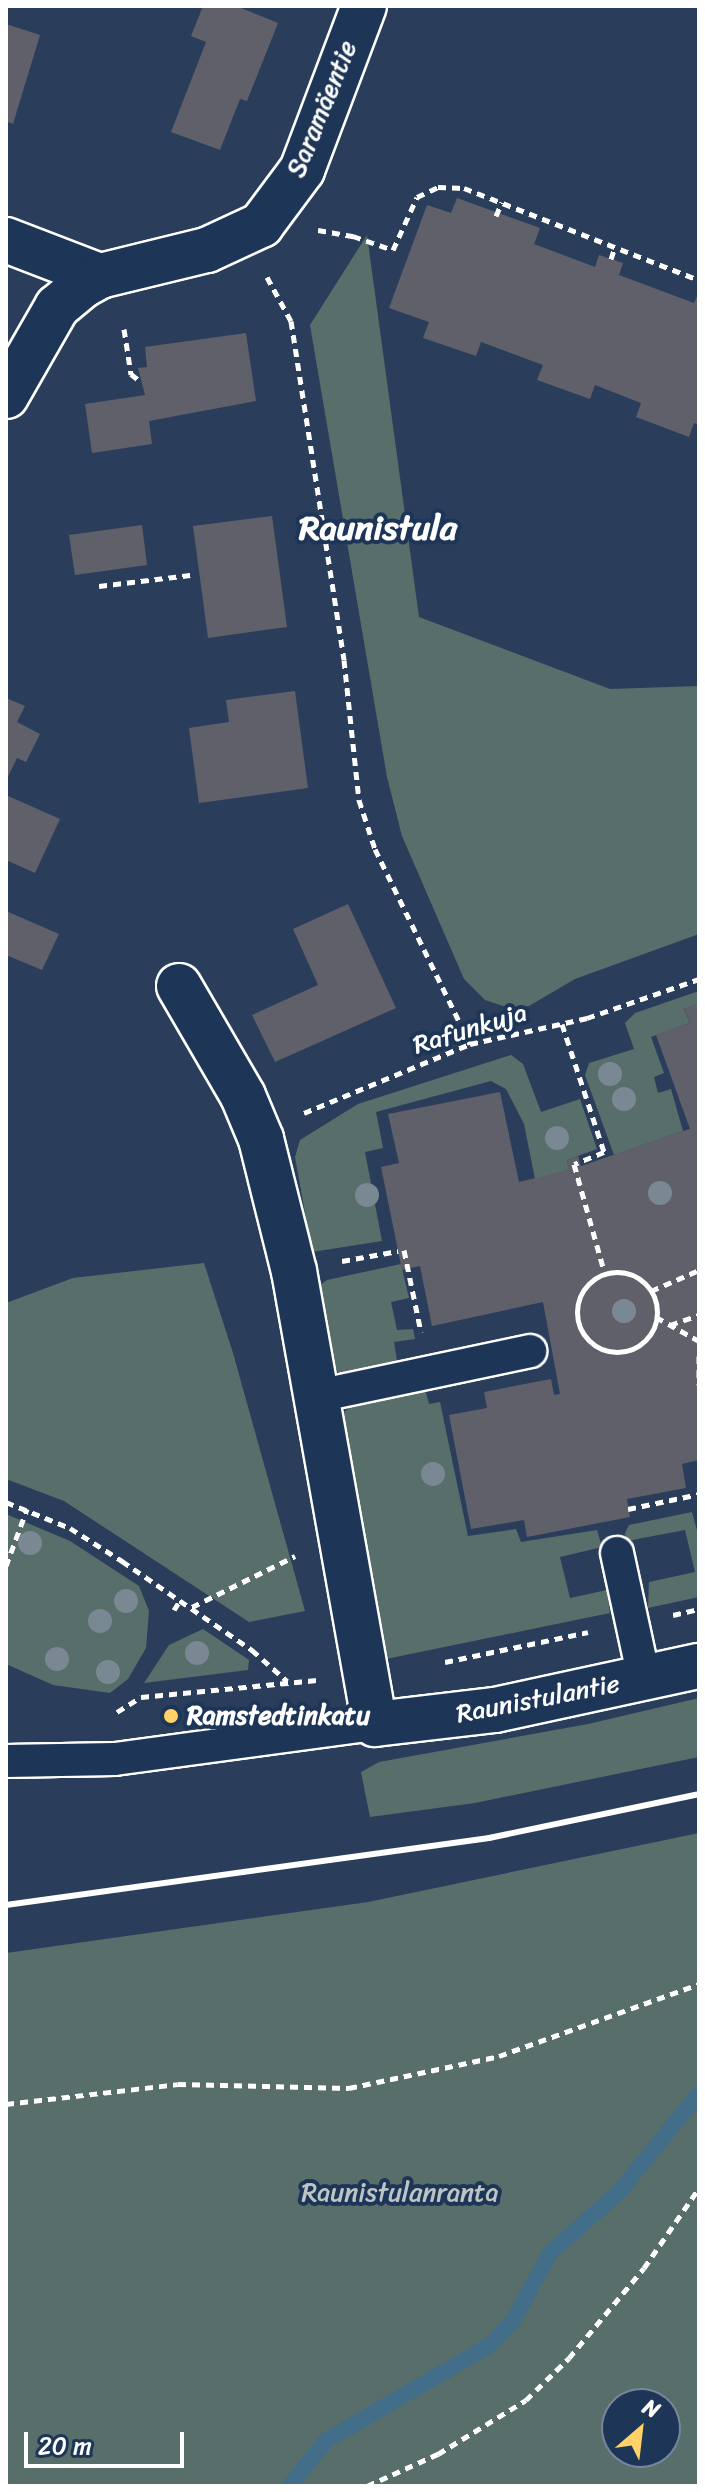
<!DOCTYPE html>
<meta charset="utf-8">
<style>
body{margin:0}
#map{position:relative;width:705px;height:2492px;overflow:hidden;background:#2a3e5b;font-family:Sriracha,sans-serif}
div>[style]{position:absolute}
.green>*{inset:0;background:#586e6a}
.stream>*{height:16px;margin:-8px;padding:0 8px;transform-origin:8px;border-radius:8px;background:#426e89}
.building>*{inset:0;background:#60606a}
.path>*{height:5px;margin-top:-2.5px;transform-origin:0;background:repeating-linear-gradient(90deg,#fff 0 8px,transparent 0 14px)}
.path>.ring{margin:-2.5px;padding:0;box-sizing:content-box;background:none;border:5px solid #fff;border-radius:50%}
.roads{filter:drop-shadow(2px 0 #fff) drop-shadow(-2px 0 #fff) drop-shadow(0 2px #fff) drop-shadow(0 -2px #fff)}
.service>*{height:32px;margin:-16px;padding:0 16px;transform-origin:16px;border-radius:16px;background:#1d3557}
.minor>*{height:44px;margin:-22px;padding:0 22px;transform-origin:22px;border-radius:22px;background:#1d3557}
.rail>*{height:6px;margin:-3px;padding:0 3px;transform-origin:3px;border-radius:3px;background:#fff}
.trees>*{width:24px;height:24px;margin:-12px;border-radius:50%;background:#7a8894}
.dots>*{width:22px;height:22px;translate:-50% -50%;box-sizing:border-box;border:4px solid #1d3557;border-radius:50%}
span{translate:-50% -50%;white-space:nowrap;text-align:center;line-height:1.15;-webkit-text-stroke:8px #1d3557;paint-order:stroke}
.street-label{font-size:26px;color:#fff}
.poi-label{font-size:26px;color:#fff;font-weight:700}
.left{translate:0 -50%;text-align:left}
.park-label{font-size:26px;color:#bcc5c3}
.district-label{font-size:34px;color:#fff;font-weight:700}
.frame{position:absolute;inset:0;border:8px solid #fff;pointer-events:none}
.north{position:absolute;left:601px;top:2388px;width:80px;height:80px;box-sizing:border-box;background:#1d3557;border:2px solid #77869a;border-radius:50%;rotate:28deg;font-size:22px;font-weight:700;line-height:32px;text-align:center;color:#fff}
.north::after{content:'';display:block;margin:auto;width:28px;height:36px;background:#ffd166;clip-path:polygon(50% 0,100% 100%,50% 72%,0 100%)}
.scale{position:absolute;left:24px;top:2432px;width:160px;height:36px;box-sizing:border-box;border:4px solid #fff;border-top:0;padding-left:10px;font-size:24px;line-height:28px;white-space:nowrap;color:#fff;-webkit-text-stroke:6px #1d3557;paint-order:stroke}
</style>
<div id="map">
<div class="green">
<i style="clip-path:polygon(367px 235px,419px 617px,610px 689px,699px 686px,699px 934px,575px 979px,529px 1006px,509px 1008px,485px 1000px,464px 979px,402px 836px,387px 777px,310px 325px)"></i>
<i style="clip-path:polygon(699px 991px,699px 1003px,684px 1009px,690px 1023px,651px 1037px,664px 1073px,654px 1077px,658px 1093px,671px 1089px,683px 1131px,614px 1155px,585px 1075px,589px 1063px,634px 1049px,625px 1023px,635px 1013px)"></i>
<i style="clip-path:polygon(511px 1055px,523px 1064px,541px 1112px,580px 1099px,597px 1149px,567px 1160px,569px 1170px,535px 1179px,524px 1124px,506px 1089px,491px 1081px,376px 1112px,383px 1148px,365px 1152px,382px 1241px,312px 1252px,295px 1157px,300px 1140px,358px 1104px)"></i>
<i style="clip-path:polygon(204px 1263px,233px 1353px,305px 1611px,249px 1622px,64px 1501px,6px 1479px,6px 1303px,73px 1278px)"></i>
<i style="clip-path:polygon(401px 1264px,409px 1298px,391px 1302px,397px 1330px,413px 1329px,415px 1339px,394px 1342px,398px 1366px,340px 1375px,331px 1362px,316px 1288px,327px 1280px)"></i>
<i style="clip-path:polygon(425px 1389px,429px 1404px,440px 1402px,468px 1536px,516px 1529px,521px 1542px,597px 1530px,602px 1547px,560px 1557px,570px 1598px,607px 1590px,610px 1613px,386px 1659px,338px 1418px,353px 1404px)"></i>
<i style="clip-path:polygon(692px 1512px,699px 1538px,699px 1597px,648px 1608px,649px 1582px,695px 1572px,685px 1530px,627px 1541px,625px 1533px,629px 1525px)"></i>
<i style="clip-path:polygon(6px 1514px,70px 1541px,139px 1586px,149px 1611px,146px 1648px,128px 1679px,110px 1693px,53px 1685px,6px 1664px)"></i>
<i style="clip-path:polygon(203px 1629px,249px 1660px,248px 1670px,144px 1683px,169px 1645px)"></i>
<i style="clip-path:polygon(699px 1698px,699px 1757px,475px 1803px,370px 1817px,361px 1772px,379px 1762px,588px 1724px)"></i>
<i style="clip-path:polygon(evenodd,699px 1833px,699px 2486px,6px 2486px,6px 1953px,368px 1902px,699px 1833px,617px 2404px,665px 2404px,665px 2452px,617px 2452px,617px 2404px)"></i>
</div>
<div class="stream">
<i style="left:290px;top:2485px;width:58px;rotate:-50.6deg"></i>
<i style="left:327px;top:2440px;width:189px;rotate:-30.2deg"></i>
<i style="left:490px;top:2345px;width:33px;rotate:-46deg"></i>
<i style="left:513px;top:2321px;width:77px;rotate:-61.4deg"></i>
<i style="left:550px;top:2253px;width:94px;rotate:-41.5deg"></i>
<i style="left:620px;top:2191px;width:126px;rotate:-51.1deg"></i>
</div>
<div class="building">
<i style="clip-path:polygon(203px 6px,236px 6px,278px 23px,247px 101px,240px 99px,220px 150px,171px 132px,206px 42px,191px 36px)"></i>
<i style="clip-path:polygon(6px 24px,40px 35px,13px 124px,6px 121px)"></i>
<i style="clip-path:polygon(457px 198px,540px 228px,534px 244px,595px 267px,599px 255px,623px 263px,619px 275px,694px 303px,699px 292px,699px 425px,694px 423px,689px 437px,636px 417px,641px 403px,595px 385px,590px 399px,537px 380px,543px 365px,481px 342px,476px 356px,423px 338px,429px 322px,389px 308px,427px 205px,451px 213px)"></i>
<i style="clip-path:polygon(246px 333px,256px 401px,149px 421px,152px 444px,92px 453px,85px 404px,145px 395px,138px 368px,147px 367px,145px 347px)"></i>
<i style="clip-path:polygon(272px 516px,287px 627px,208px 638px,193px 526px)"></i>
<i style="clip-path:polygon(142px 525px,147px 565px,75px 575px,69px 535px)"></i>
<i style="clip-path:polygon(295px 691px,308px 788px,199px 803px,189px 728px,229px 722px,226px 700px)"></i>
<i style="clip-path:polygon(6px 698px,25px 706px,17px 722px,40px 734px,26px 762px,17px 758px,6px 781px)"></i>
<i style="clip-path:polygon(6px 795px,60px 819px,35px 873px,6px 860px)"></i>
<i style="clip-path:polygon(348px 904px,396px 1008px,275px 1062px,252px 1015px,318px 985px,293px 929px)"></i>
<i style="clip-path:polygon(6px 911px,59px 934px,42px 970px,6px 955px)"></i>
<i style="clip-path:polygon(699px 1003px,699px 1460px,682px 1464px,686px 1488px,627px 1499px,630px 1517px,527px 1537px,524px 1520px,471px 1529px,449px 1415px,487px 1408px,484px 1392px,551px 1379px,554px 1395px,560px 1394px,543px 1302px,432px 1326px,420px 1266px,402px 1270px,381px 1167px,399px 1163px,388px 1114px,500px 1092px,519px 1182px,569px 1170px,567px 1160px,578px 1156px,581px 1166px,683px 1131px,690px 1129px,656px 1035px,690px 1023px,684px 1008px)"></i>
</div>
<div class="path">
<i style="left:496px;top:216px;width:15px;rotate:-67deg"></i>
<i style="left:318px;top:230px;width:36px;rotate:10deg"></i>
<i style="left:353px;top:236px;width:42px;rotate:19.3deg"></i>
<i style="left:393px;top:250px;width:58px;rotate:-65.6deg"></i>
<i style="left:417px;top:197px;width:23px;rotate:-25deg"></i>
<i style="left:438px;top:187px;width:26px;rotate:2deg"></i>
<i style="left:464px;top:188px;width:252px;rotate:21.4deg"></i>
<i style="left:611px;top:259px;width:13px;rotate:-72deg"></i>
<i style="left:267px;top:277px;width:50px;rotate:61.4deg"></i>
<i style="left:291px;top:321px;width:343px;rotate:81.1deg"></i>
<i style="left:344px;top:660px;width:141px;rotate:83.9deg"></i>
<i style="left:359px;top:800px;width:52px;rotate:71.9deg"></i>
<i style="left:375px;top:849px;width:217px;rotate:64deg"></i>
<i style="left:124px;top:329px;width:46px;rotate:81.2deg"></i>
<i style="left:131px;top:374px;width:11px;rotate:38deg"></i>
<i style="left:99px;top:586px;width:92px;rotate:-6.9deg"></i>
<i style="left:562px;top:1024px;width:135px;rotate:71.8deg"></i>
<i style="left:604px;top:1152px;width:32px;rotate:158deg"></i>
<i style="left:574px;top:1164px;width:114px;rotate:74.3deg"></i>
<i style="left:304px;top:1113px;width:180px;rotate:-22.6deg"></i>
<i style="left:470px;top:1044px;width:120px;rotate:-12.5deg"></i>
<i style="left:587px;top:1018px;width:119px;rotate:-19.2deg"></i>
<i style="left:404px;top:1250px;width:84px;rotate:78.3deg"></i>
<i style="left:342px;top:1261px;width:57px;rotate:-10.1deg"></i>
<i class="ring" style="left:577px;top:1272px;width:75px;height:75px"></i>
<i style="left:651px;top:1291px;width:52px;rotate:-23.6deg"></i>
<i style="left:656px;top:1317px;width:49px;rotate:29.2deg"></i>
<i style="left:670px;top:1325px;width:31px;rotate:-19deg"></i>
<i style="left:699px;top:1356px;width:29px;rotate:90deg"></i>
<i style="left:6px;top:1502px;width:69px;rotate:22.1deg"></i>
<i style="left:70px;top:1528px;width:62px;rotate:32.4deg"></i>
<i style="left:122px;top:1561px;width:158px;rotate:34.4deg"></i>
<i style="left:252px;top:1650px;width:47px;rotate:41.5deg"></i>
<i style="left:628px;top:1509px;width:73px;rotate:-11.9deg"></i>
<i style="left:6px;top:1566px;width:61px;rotate:-69.8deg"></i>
<i style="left:192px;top:1607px;width:115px;rotate:-26.3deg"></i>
<i style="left:174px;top:1610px;width:13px;rotate:-58deg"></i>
<i style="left:673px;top:1615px;width:27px;rotate:-13deg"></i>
<i style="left:445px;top:1662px;width:146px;rotate:-11.8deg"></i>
<i style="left:117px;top:1712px;width:28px;rotate:-32deg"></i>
<i style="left:141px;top:1697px;width:177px;rotate:-5.5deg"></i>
<i style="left:6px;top:2104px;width:173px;rotate:-6.6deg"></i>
<i style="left:178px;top:2084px;width:171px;rotate:1.3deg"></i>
<i style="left:349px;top:2088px;width:153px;rotate:-12deg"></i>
<i style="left:499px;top:2056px;width:213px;rotate:-19.8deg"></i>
<i style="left:367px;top:2486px;width:78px;rotate:-24.3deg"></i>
<i style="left:438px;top:2454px;width:103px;rotate:-31.5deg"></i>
<i style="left:526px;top:2400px;width:60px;rotate:-44.3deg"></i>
<i style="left:569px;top:2358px;width:117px;rotate:-50.2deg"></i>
<i style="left:644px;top:2268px;width:97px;rotate:-55.5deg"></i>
</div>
<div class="roads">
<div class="service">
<i style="left:317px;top:1396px;width:218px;rotate:-11.9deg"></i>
<i style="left:617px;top:1553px;width:128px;rotate:77.8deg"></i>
<i style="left:6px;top:1761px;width:109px;rotate:-1.1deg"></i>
<i style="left:115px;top:1759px;width:262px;rotate:-7.7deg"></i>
</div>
<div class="minor">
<i style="left:6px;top:240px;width:101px;rotate:21deg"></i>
<i style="left:6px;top:396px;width:103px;rotate:-60.2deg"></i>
<i style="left:57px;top:307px;width:33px;rotate:-40deg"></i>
<i style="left:82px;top:286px;width:21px;rotate:-29deg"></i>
<i style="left:100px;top:276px;width:110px;rotate:-13.7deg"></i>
<i style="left:207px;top:250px;width:60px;rotate:-24.8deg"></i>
<i style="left:261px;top:225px;width:69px;rotate:-53.3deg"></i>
<i style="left:302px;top:170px;width:175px;rotate:-69.3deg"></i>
<i style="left:179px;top:986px;width:127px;rotate:59.8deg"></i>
<i style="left:243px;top:1096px;width:47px;rotate:67.3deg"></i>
<i style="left:261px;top:1139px;width:136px;rotate:76deg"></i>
<i style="left:294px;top:1271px;width:460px;rotate:79.9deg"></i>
<i style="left:375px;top:1724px;width:121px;rotate:-6.7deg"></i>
<i style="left:495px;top:1710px;width:209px;rotate:-12.2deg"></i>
</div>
</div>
<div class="rail">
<i style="left:6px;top:1905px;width:488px;rotate:-7.9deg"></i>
<i style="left:489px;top:1838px;width:215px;rotate:-11.8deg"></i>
</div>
<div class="trees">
<i style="left:610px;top:1074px"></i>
<i style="left:624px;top:1099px"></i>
<i style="left:557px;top:1138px"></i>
<i style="left:660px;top:1193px"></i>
<i style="left:367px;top:1195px"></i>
<i style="left:624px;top:1311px"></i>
<i style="left:433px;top:1474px"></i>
<i style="left:30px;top:1543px"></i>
<i style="left:126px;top:1601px"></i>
<i style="left:100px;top:1621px"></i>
<i style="left:197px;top:1653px"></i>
<i style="left:57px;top:1659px"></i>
<i style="left:108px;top:1672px"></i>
</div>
<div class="dots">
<i style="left:171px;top:1716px;background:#ffd166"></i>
</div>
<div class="street-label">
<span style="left:322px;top:109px;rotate:-68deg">Saramäentie</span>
<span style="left:470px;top:1029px;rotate:-17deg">Rafunkuja</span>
<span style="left:538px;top:1699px;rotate:-11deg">Raunistulantie</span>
</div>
<div class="poi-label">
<span class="left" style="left:187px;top:1716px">Ramstedtinkatu</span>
</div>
<div class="park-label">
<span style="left:400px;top:2193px">Raunistulanranta</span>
</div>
<div class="district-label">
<span style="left:378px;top:529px">Raunistula</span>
</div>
<div class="frame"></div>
<div class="north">N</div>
<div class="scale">20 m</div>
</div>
